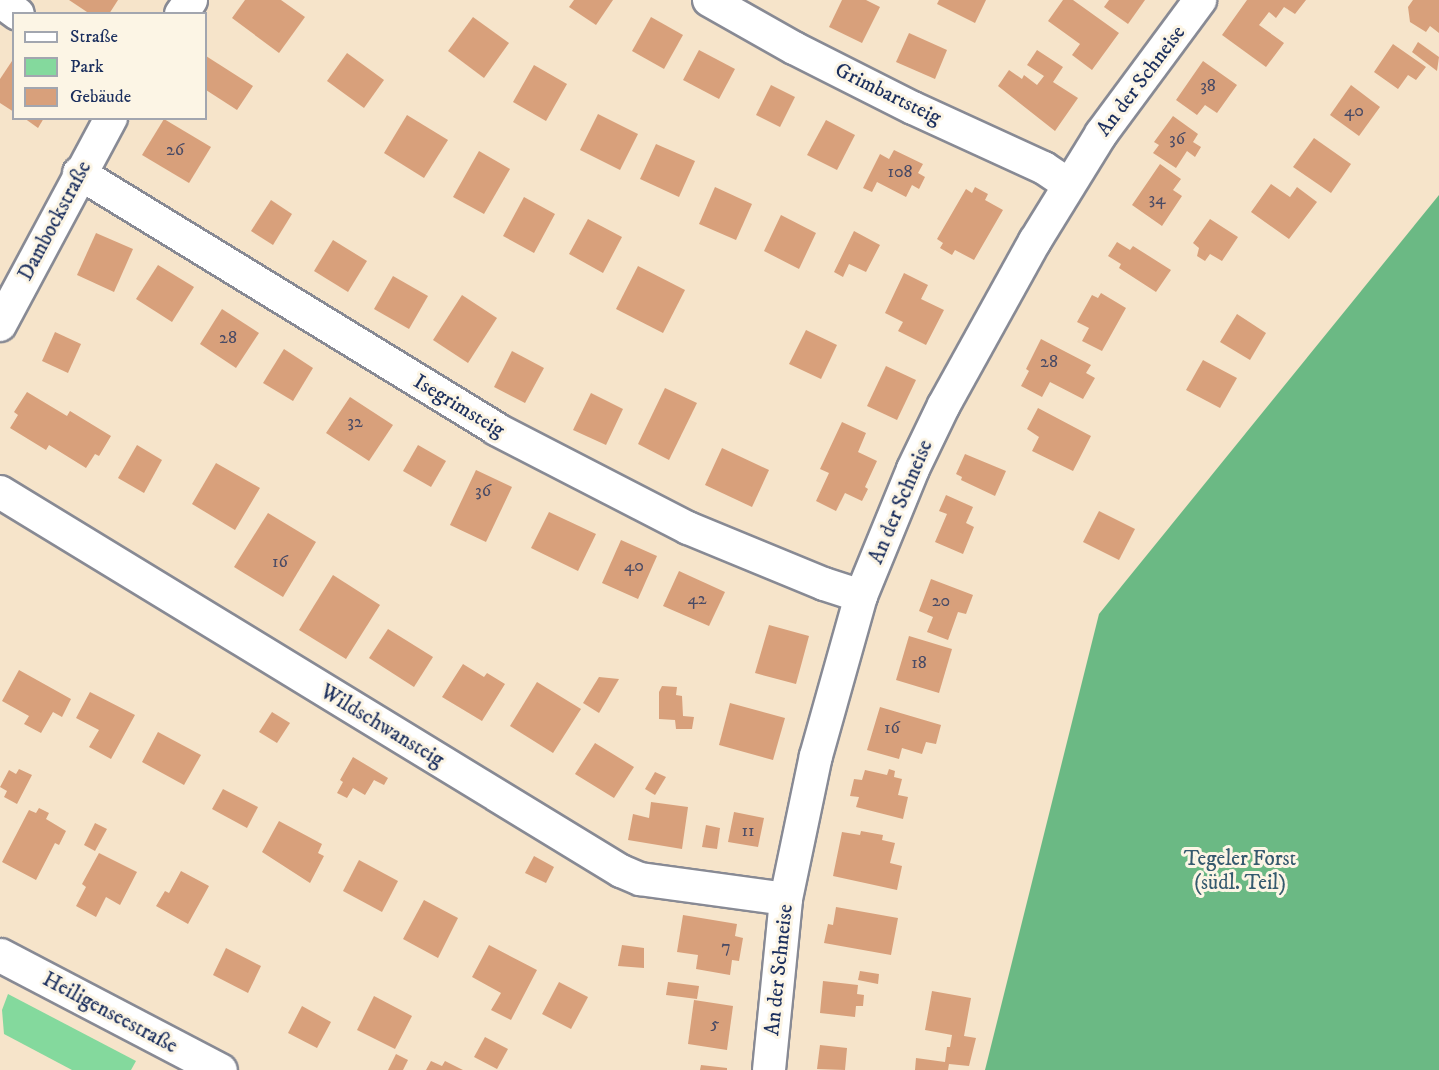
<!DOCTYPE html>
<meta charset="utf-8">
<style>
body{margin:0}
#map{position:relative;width:1439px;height:1070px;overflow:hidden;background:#f6e4ca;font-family:"IM FELL DW Pica",serif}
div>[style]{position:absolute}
.green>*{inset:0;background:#84d99d}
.forest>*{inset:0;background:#6bb984}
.building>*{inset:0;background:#d8a07b}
.roads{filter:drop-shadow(2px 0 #888a94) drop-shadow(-2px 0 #888a94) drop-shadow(0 2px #888a94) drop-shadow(0 -2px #888a94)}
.minor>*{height:32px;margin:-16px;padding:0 16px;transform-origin:16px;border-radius:16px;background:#fff}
.major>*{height:33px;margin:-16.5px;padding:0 16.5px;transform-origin:16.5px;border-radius:16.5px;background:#fff}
span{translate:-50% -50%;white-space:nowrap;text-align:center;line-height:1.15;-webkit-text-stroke:6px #fcf5e5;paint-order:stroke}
.number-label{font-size:18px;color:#4a4b65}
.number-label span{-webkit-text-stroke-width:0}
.street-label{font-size:21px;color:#1b2f5e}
.park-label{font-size:21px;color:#355a6e}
.legend{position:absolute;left:12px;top:12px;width:195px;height:108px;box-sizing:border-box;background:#fcf5e5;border:2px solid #a2a6af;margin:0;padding:8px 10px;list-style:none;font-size:18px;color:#1b2f5e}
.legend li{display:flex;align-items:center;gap:12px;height:30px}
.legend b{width:30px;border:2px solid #a2a6af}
</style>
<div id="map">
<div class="green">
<i style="clip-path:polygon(8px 994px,136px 1061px,131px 1070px,72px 1070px,4px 1034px,2px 1010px)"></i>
</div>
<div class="forest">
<i style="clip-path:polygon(1439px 195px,1439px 1070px,985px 1070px,1099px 614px)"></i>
</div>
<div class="building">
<i style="clip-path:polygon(69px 0,118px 0,109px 14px,90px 14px)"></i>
<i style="clip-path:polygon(245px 0,281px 0,305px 17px,279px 53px,232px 18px)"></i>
<i style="clip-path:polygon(574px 0,613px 0,596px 25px,569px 7px)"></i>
<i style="clip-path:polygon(842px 0,866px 0,880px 7px,862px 43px,829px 27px)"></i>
<i style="clip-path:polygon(939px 0,986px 0,975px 23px,937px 4px)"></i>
<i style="clip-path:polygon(1063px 0,1073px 0,1119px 33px,1092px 70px,1072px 55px,1080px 44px,1048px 21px)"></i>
<i style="clip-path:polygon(1109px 0,1145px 0,1128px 24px,1104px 7px)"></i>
<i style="clip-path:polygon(1247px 0,1306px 0,1295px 14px,1284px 7px,1276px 18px,1269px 12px,1259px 25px,1284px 43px,1266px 67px,1222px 35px)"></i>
<i style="clip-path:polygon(1413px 0,1439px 0,1439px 33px,1430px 26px,1426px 32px,1410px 22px,1408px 7px)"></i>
<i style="clip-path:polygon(473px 17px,509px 43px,484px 78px,448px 51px)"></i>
<i style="clip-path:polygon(651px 17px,683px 35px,664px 69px,632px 51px)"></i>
<i style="clip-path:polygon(909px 33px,947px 50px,935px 79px,896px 62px)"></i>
<i style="clip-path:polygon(1418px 42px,1439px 57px,1437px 71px,1412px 52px)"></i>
<i style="clip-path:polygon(1393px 44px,1426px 67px,1416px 80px,1408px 75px,1398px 89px,1374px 72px)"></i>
<i style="clip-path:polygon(699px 50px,735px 69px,719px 99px,683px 80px)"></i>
<i style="clip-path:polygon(1037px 50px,1063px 67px,1053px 82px,1078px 98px,1055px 131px,998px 86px,1009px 70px,1022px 79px,1024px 75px,1037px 85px,1044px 76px,1027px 65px)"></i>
<i style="clip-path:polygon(347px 53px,384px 80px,364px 108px,327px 81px)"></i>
<i style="clip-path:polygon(206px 56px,253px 86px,237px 110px,206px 90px)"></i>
<i style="clip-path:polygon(14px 58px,14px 112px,0 103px,0 79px)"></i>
<i style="clip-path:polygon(1203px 61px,1237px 85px,1217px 113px,1205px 105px,1197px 115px,1176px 100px)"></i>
<i style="clip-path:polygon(534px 65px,567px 84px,546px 121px,513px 102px)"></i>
<i style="clip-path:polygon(771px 85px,795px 97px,780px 127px,756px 115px)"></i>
<i style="clip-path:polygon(1351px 85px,1380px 107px,1359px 136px,1330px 115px)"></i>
<i style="clip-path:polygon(598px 114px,638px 134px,620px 170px,580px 150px)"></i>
<i style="clip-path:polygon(407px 115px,448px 140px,424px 178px,384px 153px)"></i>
<i style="clip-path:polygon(1173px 116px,1198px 134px,1193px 142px,1201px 147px,1195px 157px,1187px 151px,1176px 168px,1153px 153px,1159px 145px,1154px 142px)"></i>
<i style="clip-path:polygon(24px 118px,44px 118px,38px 128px)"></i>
<i style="clip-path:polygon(164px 119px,211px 147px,189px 183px,142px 155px)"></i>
<i style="clip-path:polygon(826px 120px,855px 135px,837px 170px,807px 155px)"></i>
<i style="clip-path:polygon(1314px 138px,1351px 164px,1331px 193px,1293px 167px)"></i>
<i style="clip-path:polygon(656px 144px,695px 161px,679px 197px,640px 179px)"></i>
<i style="clip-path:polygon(894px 150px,923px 164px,918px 173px,925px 177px,919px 189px,912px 185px,906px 197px,877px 182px,872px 192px,863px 188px,880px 154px,889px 159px)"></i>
<i style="clip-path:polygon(479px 151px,510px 169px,484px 214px,453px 197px)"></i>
<i style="clip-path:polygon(1160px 164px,1181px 179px,1173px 190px,1182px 196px,1162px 226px,1132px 205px)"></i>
<i style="clip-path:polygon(1271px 184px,1290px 197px,1297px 187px,1317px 202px,1289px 239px,1251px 212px)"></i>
<i style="clip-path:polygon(715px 187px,752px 204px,736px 240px,699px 224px)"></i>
<i style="clip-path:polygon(975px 187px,988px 194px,985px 200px,1003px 210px,974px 260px,955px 250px,952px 255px,940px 248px,943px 243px,937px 239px,966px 189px,972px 193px)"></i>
<i style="clip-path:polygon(524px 197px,555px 214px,534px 253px,503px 236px)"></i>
<i style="clip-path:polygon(271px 200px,292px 214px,273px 245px,251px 231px)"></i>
<i style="clip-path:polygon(781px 215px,816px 233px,799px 269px,764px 251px)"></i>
<i style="clip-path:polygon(588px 219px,622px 237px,603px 273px,569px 254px)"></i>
<i style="clip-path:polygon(1210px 219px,1238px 237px,1222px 261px,1210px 254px,1205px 261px,1197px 256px,1199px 248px,1193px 243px)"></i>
<i style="clip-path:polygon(854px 231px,880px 245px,866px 272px,849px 264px,843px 277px,834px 272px)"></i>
<i style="clip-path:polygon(96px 233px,133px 249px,114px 292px,77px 275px)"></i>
<i style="clip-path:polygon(333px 240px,367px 261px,348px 292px,314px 271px)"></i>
<i style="clip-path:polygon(1117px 242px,1130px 250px,1133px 246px,1171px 270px,1156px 292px,1119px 268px,1121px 264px,1108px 256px)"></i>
<i style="clip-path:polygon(158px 265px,194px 287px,172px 322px,136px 299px)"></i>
<i style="clip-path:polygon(638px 266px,685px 290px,663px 333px,616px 309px)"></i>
<i style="clip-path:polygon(904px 273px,928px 285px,921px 299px,944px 310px,926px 345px,898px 331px,903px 322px,885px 313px)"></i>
<i style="clip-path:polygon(393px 276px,428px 296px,409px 329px,374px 309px)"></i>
<i style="clip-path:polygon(1101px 293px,1126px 308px,1102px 351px,1082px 341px,1089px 328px,1077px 322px,1092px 295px,1098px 298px)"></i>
<i style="clip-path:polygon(462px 295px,497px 318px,468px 363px,433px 340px)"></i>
<i style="clip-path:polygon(222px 309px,259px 333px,236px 368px,200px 344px)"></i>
<i style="clip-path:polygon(1237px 314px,1266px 333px,1250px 360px,1220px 342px)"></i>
<i style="clip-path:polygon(806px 330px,837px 345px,821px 379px,789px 364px)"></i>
<i style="clip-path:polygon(55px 332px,81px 344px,68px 373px,42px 361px)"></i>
<i style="clip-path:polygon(1041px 339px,1091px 365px,1086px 373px,1095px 378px,1083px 399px,1050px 382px,1042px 397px,1021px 386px,1029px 371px,1026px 369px)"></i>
<i style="clip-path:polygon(284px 349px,313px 368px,293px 401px,263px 383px)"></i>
<i style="clip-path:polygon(512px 351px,544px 368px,525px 403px,494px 387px)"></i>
<i style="clip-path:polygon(1203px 360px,1237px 378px,1220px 408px,1186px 390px)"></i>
<i style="clip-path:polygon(886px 366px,916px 380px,897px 420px,867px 406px)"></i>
<i style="clip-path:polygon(665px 388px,697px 403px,669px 460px,638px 444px)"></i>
<i style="clip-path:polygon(27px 392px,67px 416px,70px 411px,111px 436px,99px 456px,95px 454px,86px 468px,49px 445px,46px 450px,10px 428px,18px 415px,14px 412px)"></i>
<i style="clip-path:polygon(591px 393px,623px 409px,606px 445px,573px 430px)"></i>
<i style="clip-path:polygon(350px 397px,393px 425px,369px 461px,326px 433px)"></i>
<i style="clip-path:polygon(1038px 408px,1091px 436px,1073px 471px,1032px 451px,1039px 437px,1027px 429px)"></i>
<i style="clip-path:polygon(842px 422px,866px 433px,858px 452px,877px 461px,865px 487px,868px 489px,862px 501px,845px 493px,836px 511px,816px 501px,829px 473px,820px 469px)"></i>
<i style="clip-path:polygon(137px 445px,162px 460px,144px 493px,118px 478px)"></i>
<i style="clip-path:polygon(418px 445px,446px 461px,431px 487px,403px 471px)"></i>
<i style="clip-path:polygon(722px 448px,769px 470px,752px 507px,705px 485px)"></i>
<i style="clip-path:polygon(965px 454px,1006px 471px,995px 496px,961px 480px,962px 477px,956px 474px)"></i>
<i style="clip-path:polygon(216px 463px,260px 488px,235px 530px,192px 504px)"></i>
<i style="clip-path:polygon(476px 470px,512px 487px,486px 542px,450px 525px)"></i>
<i style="clip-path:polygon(946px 495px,973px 507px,966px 523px,974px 527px,963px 554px,935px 542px,947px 514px,939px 511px)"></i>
<i style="clip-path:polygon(1099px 511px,1135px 529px,1119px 560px,1083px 542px)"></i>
<i style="clip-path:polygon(549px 512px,596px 534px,578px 571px,531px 548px)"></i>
<i style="clip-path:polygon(268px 513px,316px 542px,283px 597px,234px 567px)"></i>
<i style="clip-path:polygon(621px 540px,657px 556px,638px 599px,602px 583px)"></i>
<i style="clip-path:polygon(679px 571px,725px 592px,709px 626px,663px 606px)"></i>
<i style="clip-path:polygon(333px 575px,380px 605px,346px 659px,299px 630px)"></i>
<i style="clip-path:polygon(931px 579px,973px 595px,966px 614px,958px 612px,948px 640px,927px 632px,933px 617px,919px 611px)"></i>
<i style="clip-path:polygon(769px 625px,809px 636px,796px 684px,755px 673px)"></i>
<i style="clip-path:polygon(388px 629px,433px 657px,414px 687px,369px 658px)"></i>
<i style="clip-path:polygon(909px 636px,952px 649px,939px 693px,896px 680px)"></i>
<i style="clip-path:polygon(463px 664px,484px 677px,487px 673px,505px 684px,482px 721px,442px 697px)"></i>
<i style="clip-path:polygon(19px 670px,71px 699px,62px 717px,53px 712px,41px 733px,24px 724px,29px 716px,2px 701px)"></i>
<i style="clip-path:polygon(599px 677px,619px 679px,599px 713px,583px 703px)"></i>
<i style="clip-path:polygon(537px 682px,581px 709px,553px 753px,510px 726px)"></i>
<i style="clip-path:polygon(662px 686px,677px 687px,676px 695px,682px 696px,683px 716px,694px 717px,692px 729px,676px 729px,675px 720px,659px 719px,659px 692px)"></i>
<i style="clip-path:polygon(90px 692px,135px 715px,111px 759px,89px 747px,99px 730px,76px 718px)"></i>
<i style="clip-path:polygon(730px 703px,785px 718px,773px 760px,719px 745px)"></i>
<i style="clip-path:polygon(880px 707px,941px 725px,936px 744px,926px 742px,922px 754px,902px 748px,899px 759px,867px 750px)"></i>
<i style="clip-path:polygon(272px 712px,290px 723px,277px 743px,259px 732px)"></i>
<i style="clip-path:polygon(158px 732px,201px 755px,184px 785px,142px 762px)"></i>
<i style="clip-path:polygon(595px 743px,634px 767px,614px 798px,575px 774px)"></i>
<i style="clip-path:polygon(353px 757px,388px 778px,384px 785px,374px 780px,365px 795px,353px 788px,347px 798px,337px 793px,343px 782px,340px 780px)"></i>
<i style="clip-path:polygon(19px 769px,32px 775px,17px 804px,4px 797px,7px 791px,0 787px,9px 770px,16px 774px)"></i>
<i style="clip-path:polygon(889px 769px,895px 771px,894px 777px,902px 779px,898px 795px,908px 797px,903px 819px,856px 807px,859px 797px,850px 796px,854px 779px,862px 780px,865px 770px,887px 775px)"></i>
<i style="clip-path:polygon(655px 772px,666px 777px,655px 795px,645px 789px)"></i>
<i style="clip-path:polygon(223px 789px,258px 807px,247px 828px,212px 809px)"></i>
<i style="clip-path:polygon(651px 802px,688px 807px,682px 849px,628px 840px,633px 814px,649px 818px)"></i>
<i style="clip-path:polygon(39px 808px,49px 813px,46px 819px,66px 831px,59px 845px,55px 843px,36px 880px,2px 862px,29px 810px,36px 813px)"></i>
<i style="clip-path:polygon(734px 812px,764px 818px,758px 847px,728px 842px)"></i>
<i style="clip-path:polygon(279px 821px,322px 844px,318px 853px,324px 856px,310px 883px,262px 852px)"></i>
<i style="clip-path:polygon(95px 823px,107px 829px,95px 851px,84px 845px)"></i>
<i style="clip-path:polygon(706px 825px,720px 828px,717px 849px,702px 847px)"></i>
<i style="clip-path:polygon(861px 831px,883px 835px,882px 840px,895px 843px,890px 863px,902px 866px,897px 890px,833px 876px,842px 832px,860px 835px)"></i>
<i style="clip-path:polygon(99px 853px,137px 872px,120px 905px,106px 897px,96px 917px,76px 906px,86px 887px,82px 884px)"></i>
<i style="clip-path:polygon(534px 856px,554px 867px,546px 883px,525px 873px)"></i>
<i style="clip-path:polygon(359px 860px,398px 881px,382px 912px,343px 891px)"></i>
<i style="clip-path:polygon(181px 871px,209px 886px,188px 924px,156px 906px,165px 891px,169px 893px)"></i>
<i style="clip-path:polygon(424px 900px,458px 918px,438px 958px,403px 939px)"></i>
<i style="clip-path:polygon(836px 907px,898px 918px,891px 955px,824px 943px,828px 924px,833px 925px)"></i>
<i style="clip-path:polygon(683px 915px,737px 924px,735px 936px,743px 938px,739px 961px,732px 960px,730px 975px,696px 969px,698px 955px,677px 952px)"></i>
<i style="clip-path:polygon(489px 945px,537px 970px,511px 1020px,491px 1010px,501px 993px,472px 977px)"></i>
<i style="clip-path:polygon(622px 945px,644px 948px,644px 968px,618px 966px)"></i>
<i style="clip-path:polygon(226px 948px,261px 966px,248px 993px,213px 975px)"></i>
<i style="clip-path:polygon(860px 971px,879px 974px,878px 984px,858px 980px)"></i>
<i style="clip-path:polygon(823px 981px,858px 985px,857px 994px,864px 995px,863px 1006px,856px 1006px,855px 1017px,820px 1013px)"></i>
<i style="clip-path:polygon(559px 982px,588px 997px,571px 1029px,542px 1014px)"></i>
<i style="clip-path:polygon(668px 982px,699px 986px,697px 999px,666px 995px)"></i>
<i style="clip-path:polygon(932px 991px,971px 998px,964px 1036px,976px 1038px,969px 1066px,949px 1064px,948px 1070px,915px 1070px,916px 1058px,945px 1062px,947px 1047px,950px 1047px,952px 1035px,925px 1030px)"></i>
<i style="clip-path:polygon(374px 996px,412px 1016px,395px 1049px,357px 1030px)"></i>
<i style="clip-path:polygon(694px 1000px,733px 1006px,727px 1050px,688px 1044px)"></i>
<i style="clip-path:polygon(302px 1006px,331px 1022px,317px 1048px,288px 1033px)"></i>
<i style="clip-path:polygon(485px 1037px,508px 1049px,497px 1069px,474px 1057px)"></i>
<i style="clip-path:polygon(820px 1045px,847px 1048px,845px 1070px,817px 1069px)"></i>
<i style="clip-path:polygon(396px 1054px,408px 1060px,403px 1070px,388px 1070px)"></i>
<i style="clip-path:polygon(431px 1061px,442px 1066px,445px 1061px,463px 1070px,426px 1070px)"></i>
<i style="clip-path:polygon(701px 1065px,727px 1068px,727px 1070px,700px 1070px)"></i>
</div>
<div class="roads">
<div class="minor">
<i style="left:709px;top:0;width:98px;rotate:29.5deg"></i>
<i style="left:794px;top:48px;width:133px;rotate:26.8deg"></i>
<i style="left:913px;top:108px;width:144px;rotate:24.6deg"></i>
<i style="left:1044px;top:168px;width:29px;rotate:34deg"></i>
<i style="left:0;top:1px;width:22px;rotate:36deg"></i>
<i style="left:181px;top:14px;width:17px;rotate:-54deg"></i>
<i style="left:79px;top:173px;width:489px;rotate:31.5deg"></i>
<i style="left:496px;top:429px;width:216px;rotate:27.3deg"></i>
<i style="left:688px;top:528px;width:147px;rotate:22.4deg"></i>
<i style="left:824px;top:584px;width:39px;rotate:18deg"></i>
<i style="left:0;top:325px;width:235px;rotate:-61.8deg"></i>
<i style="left:0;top:492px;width:728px;rotate:31.4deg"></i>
<i style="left:621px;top:871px;width:21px;rotate:23deg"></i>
<i style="left:640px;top:879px;width:147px;rotate:7.8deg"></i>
<i style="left:769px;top:1070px;width:172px;rotate:-84.3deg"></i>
<i style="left:786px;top:899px;width:146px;rotate:-78.2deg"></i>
<i style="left:816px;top:756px;width:166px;rotate:-74.3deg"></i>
<i style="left:861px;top:596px;width:137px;rotate:-67.7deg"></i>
<i style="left:913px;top:469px;width:71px;rotate:-64.2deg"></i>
<i style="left:944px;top:405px;width:188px;rotate:-61deg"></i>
<i style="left:1035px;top:241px;width:126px;rotate:-58.3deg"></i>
<i style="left:1101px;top:134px;width:167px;rotate:-53.5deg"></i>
</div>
<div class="major">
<i style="left:0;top:955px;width:248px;rotate:27.6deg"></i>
</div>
</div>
<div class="number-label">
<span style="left:1208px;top:86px">38</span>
<span style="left:1354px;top:111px">40</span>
<span style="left:1177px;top:139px">36</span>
<span style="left:175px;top:150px">26</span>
<span style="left:900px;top:172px">108</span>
<span style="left:1157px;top:199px">34</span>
<span style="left:228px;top:338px">28</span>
<span style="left:1049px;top:362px">28</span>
<span style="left:355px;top:422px">32</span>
<span style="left:483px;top:491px">36</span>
<span style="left:280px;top:562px">16</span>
<span style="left:634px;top:566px">40</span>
<span style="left:697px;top:599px">42</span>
<span style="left:941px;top:601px">20</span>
<span style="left:919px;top:663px">18</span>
<span style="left:892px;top:728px">16</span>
<span style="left:748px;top:831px">11</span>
<span style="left:726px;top:947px">7</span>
<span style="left:715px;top:1024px">5</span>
</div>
<div class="street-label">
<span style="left:1141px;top:81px;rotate:-53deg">An der Schneise</span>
<span style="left:888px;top:94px;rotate:26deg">Grimbartsteig</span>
<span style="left:55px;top:221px;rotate:-62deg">Dambockstraße</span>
<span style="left:459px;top:406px;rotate:31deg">Isegrimsteig</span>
<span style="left:901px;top:502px;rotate:-67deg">An der Schneise</span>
<span style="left:382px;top:726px;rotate:31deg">Wildschwansteig</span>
<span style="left:779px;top:970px;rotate:-84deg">An der Schneise</span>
<span style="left:110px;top:1013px;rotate:28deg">Heiligenseestraße</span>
</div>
<div class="park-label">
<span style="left:1240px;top:871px">Tegeler Forst<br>(südl. Teil)</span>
</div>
<ul class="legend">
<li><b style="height:8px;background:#fff"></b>Straße</li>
<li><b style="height:16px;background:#84d99d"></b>Park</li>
<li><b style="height:16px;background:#d8a07b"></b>Gebäude</li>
</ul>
</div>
